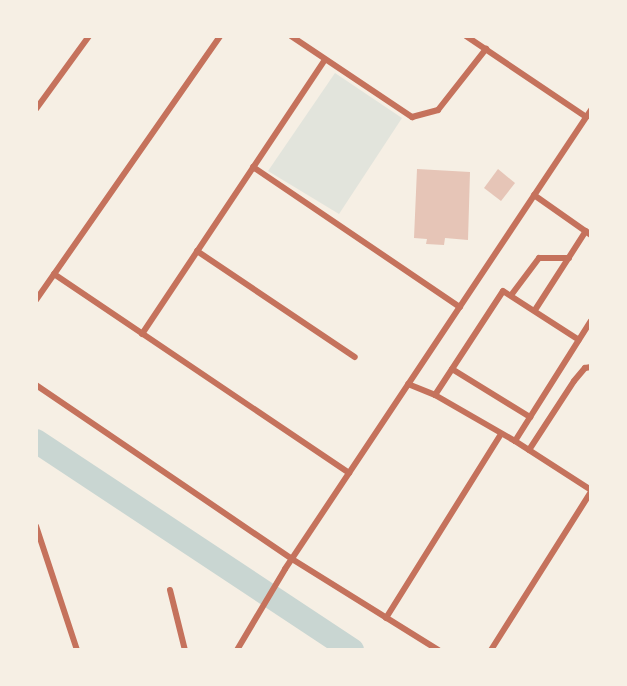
<!DOCTYPE html>
<style>
body{margin:0}
#map{position:relative;width:627px;height:686px;overflow:hidden;background:#f6efe4;font-family:"PT Sans",sans-serif}
div>[style]{position:absolute}
.green>*{inset:0;background:#e2e4dc}
.river>*{height:24px;margin:-12px;padding:0 12px;transform-origin:12px;border-radius:12px;background:#c9d6d2}
.building>*{inset:0;background:#e6c5b7}
.minor>*{height:6px;margin:-3px;padding:0 3px;transform-origin:3px;border-radius:3px;background:#c5725c}
span{translate:-50% -50%;white-space:nowrap;text-align:center;line-height:1.15;-webkit-text-stroke:8px #f6efe4;paint-order:stroke}
.frame{position:absolute;inset:0;border:38px solid #f6efe4;pointer-events:none}
</style>
<div id="map">
<div class="green">
<i style="clip-path:polygon(335px 73px,402px 118px,339px 214px,268px 171px)"></i>
</div>
<div class="river">
<i style="left:36px;top:441px;width:379px;rotate:33.5deg"></i>
</div>
<div class="building">
<i style="clip-path:polygon(417px 169px,470px 172px,468px 240px,445px 238px,444px 245px,426px 244px,427px 239px,414px 238px)"></i>
<i style="clip-path:polygon(498px 169px,515px 183px,501px 201px,484px 188px)"></i>
</div>
<div class="minor">
<i style="left:291px;top:36px;width:146px;rotate:33.8deg"></i>
<i style="left:412px;top:117px;width:27px;rotate:-15deg"></i>
<i style="left:438px;top:110px;width:78px;rotate:-51.8deg"></i>
<i style="left:466px;top:36px;width:145px;rotate:34deg"></i>
<i style="left:36px;top:109px;width:90px;rotate:-54deg"></i>
<i style="left:253px;top:167px;width:250px;rotate:34.1deg"></i>
<i style="left:534px;top:195px;width:70px;rotate:35.1deg"></i>
<i style="left:197px;top:251px;width:190px;rotate:33.9deg"></i>
<i style="left:54px;top:274px;width:356px;rotate:34deg"></i>
<i style="left:512px;top:294px;width:45px;rotate:-53.1deg"></i>
<i style="left:539px;top:258px;width:30px"></i>
<i style="left:36px;top:300px;width:322px;rotate:-55.1deg"></i>
<i style="left:535px;top:310px;width:94px;rotate:-57.2deg"></i>
<i style="left:142px;top:334px;width:328px;rotate:-56.3deg"></i>
<i style="left:452px;top:369px;width:92px;rotate:31.6deg"></i>
<i style="left:408px;top:384px;width:29px;rotate:22deg"></i>
<i style="left:435px;top:395px;width:92px;rotate:29.9deg"></i>
<i style="left:515px;top:441px;width:90px;rotate:32.8deg"></i>
<i style="left:36px;top:385px;width:310px;rotate:34.2deg"></i>
<i style="left:292px;top:559px;width:172px;rotate:31.9deg"></i>
<i style="left:435px;top:395px;width:124px;rotate:-56.8deg"></i>
<i style="left:503px;top:291px;width:90px;rotate:32.8deg"></i>
<i style="left:515px;top:441px;width:142px;rotate:-57.7deg"></i>
<i style="left:529px;top:450px;width:82px;rotate:-56.9deg"></i>
<i style="left:574px;top:381px;width:17px;rotate:-50deg"></i>
<i style="left:585px;top:368px;width:6px;rotate:-9deg"></i>
<i style="left:36px;top:526px;width:131px;rotate:71.7deg"></i>
<i style="left:170px;top:590px;width:62px;rotate:76deg"></i>
<i style="left:386px;top:618px;width:217px;rotate:-58deg"></i>
<i style="left:237px;top:650px;width:94px;rotate:-59.3deg"></i>
<i style="left:285px;top:569px;width:552px;rotate:-56.31deg"></i>
<i style="left:491px;top:650px;width:187px;rotate:-57.7deg"></i>
</div>
<div class="frame"></div>
</div>
